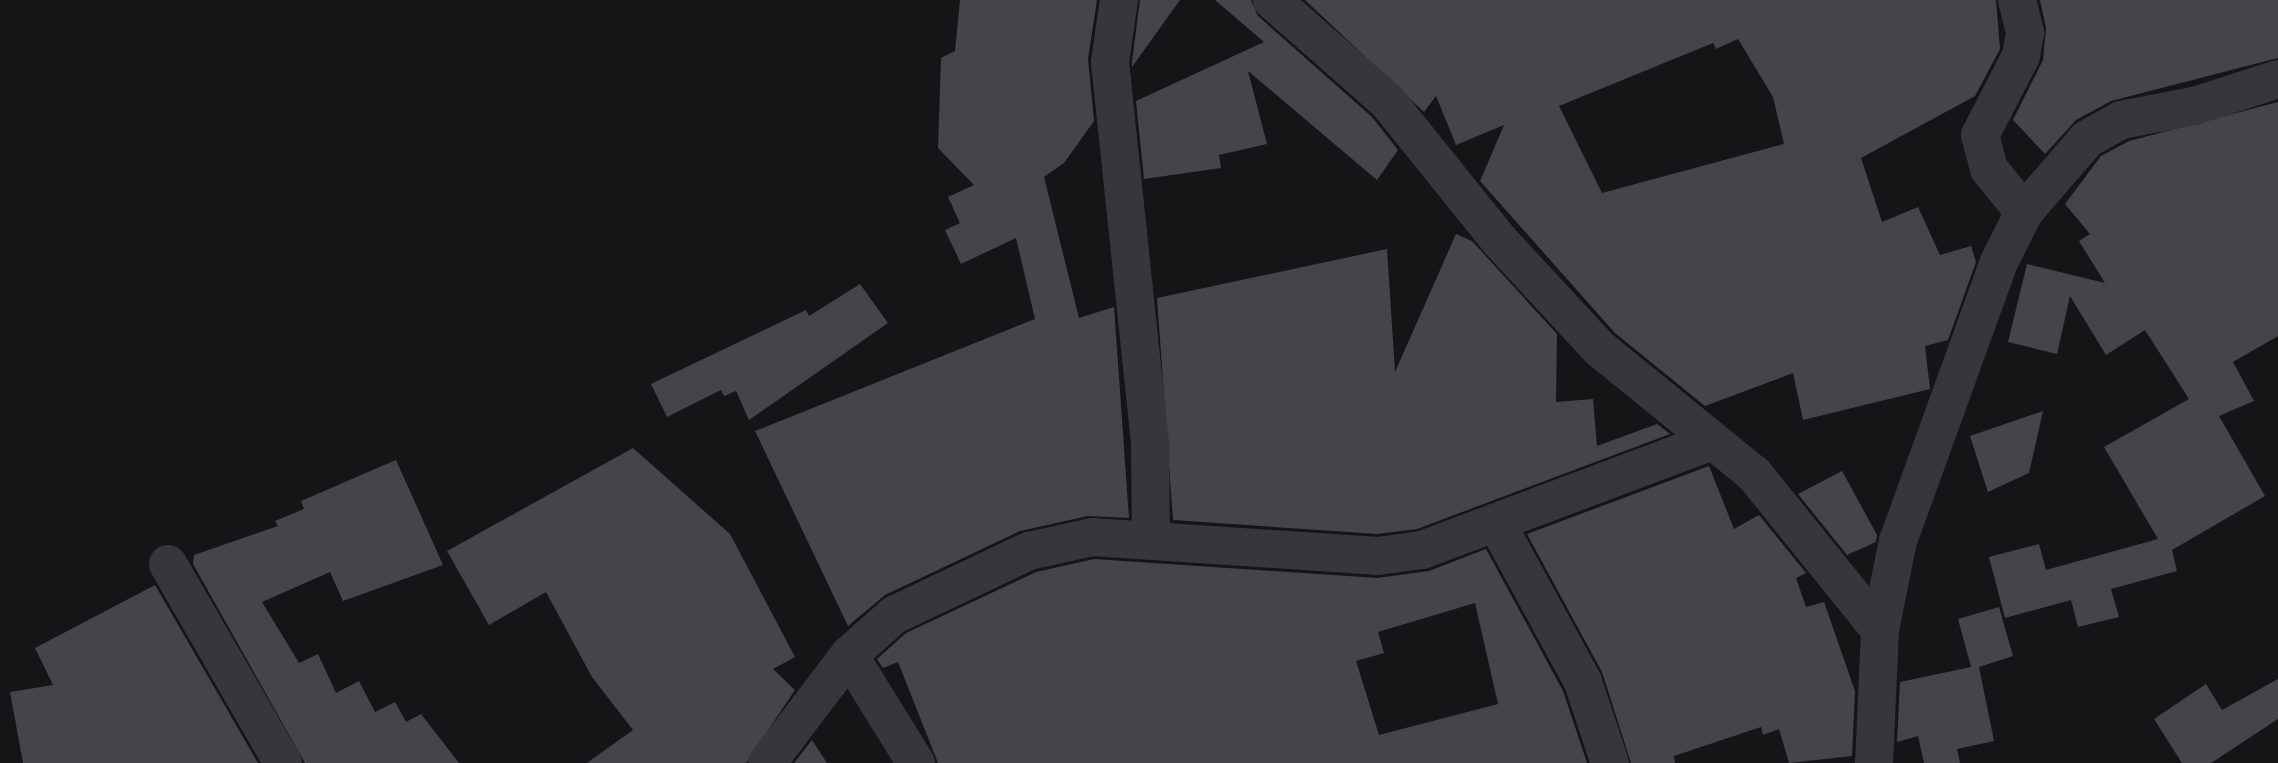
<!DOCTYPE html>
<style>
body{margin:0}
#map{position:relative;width:2278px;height:763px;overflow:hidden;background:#151517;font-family:Arial,sans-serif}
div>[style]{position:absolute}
.building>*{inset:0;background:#44454a}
.minor>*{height:38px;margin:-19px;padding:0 19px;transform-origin:19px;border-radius:19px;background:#36373c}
span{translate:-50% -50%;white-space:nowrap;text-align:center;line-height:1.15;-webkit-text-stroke:6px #101012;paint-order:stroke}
</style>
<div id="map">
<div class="building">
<i style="clip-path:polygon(960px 0,1097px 0,1088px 59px,1094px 121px,1064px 163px,1044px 177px,1079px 318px,1114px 307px,1129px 518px,1088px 516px,1020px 531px,885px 595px,848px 626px,755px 431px,1035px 319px,1016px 238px,961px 264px,945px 230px,960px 223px,948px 197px,974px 185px,938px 148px,941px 58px,955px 51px)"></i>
<i style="clip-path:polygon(1140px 0,1180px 0,1132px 67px,1132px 62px)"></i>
<i style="clip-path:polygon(1215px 0,1251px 0,1258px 16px,1372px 117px,1398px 150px,1377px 180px,1248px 71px,1267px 144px,1219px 155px,1221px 168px,1144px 179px,1136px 101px,1264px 42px)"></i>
<i style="clip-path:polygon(evenodd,1305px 0,1996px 0,2000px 49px,1975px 96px,1861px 158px,1882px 222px,1918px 207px,1940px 255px,1971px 246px,1976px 262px,1948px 340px,1925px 346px,1930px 389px,1803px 420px,1793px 373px,1705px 406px,1615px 333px,1480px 181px,1504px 125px,1456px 145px,1436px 96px,1424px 112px,1305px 0,1738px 39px,1773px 97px,1784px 144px,1602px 193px,1559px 106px,1713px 43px,1716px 49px,1738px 39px)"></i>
<i style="clip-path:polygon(2040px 0,2278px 0,2278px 58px,2111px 101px,2076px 120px,2045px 154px,2013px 120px,2043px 60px,2046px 28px)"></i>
<i style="clip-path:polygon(2278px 102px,2278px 336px,2233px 362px,2254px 401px,2219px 416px,2265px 496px,2172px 550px,2177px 571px,2111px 589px,2119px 617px,2078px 627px,2071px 600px,2005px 618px,1989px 557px,2039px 544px,2046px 570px,2158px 539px,2104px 447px,2189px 399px,2145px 330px,2106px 355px,2070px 296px,2057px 354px,2008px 342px,2027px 264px,2105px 283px,2079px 241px,2090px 234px,2065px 204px,2101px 156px,2129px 141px)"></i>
<i style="clip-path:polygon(1456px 234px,1472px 241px,1557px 334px,1556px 402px,1593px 399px,1597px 446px,1657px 424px,1670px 434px,1417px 529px,1377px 534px,1173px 520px,1157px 298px,1387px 249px,1395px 372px)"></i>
<i style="clip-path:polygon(860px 284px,888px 323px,749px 420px,736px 391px,724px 396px,721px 390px,667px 417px,651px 384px,806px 310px,809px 316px)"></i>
<i style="clip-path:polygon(2043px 411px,2029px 473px,1988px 492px,1970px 436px)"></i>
<i style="clip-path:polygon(633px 448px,730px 534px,795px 657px,773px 669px,795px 690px,746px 763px,587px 763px,633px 730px,592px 677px,546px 592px,489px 625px,447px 551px)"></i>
<i style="clip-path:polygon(396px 460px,443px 565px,343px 601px,330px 572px,262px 602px,299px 663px,318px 654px,336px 693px,359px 681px,375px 712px,395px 702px,406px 722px,421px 714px,459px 763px,305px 763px,193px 564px,194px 555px,278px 526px,275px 521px,304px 509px,301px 501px)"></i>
<i style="clip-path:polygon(1709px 466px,1734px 529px,1759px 515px,1806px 573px,1796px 578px,1806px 607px,1824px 602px,1855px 691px,1852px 756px,1789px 763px,1779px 729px,1763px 735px,1761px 727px,1674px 756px,1675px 763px,1631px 763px,1602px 672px,1527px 534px)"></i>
<i style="clip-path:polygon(1842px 471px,1877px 535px,1876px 542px,1847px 555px,1798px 494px)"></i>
<i style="clip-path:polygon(evenodd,1486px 549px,1563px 691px,1587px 763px,938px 763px,898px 662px,883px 668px,877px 659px,906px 633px,1036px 572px,1094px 559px,1377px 578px,1429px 571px,1486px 549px,1475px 603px,1498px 704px,1379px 735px,1356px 661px,1384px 653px,1378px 632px,1475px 603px)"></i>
<i style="clip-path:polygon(155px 585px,258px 763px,23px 763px,10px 692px,53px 685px,35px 648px)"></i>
<i style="clip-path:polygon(1999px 607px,2013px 656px,1979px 667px,1994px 741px,1957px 749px,1960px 763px,1924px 763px,1918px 736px,1897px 742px,1900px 682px,1971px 667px,1958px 619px)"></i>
<i style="clip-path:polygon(2278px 679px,2278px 719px,2211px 763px,2182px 763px,2154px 719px,2206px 684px,2222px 710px)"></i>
<i style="clip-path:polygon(812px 740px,827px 763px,794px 763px)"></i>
</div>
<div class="minor">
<i style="left:1119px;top:0;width:63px;rotate:98.3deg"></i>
<i style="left:1110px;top:62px;width:384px;rotate:84deg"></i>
<i style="left:1150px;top:444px;width:96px;rotate:89.4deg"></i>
<i style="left:1272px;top:0;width:154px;rotate:41.3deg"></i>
<i style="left:1388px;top:102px;width:177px;rotate:51.2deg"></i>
<i style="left:1499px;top:240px;width:149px;rotate:47.2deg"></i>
<i style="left:1600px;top:349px;width:198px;rotate:39.1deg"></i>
<i style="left:1754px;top:474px;width:201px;rotate:51.1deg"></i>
<i style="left:2017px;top:0;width:34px;rotate:76deg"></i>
<i style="left:2025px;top:33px;width:23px;rotate:100deg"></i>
<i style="left:2021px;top:56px;width:89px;rotate:117.4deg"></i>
<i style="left:1980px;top:135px;width:35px;rotate:75deg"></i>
<i style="left:1989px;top:169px;width:55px;rotate:50.9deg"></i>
<i style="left:1497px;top:524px;width:180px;rotate:61.4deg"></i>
<i style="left:1583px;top:682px;width:85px;rotate:71.6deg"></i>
<i style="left:168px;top:564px;width:230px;rotate:60deg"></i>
<i style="left:849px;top:655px;width:127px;rotate:58.2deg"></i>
<i style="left:767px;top:763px;width:136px;rotate:-52.8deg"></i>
<i style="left:849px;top:655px;width:60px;rotate:-41.6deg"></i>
<i style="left:894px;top:615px;width:149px;rotate:-25.4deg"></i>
<i style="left:1029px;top:551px;width:65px;rotate:-12.5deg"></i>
<i style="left:1092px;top:537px;width:287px;rotate:3.8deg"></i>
<i style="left:1378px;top:556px;width:44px;rotate:-7.8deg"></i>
<i style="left:1422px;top:550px;width:310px;rotate:-20.6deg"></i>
<i style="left:1874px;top:763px;width:133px;rotate:-87.4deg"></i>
<i style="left:1880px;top:630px;width:91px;rotate:-78.6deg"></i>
<i style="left:1898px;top:541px;width:297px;rotate:-70.1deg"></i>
<i style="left:1999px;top:262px;width:56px;rotate:-63.4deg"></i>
<i style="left:2024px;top:212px;width:96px;rotate:-49.2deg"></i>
<i style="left:2087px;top:139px;width:39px;rotate:-29deg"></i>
<i style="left:2121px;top:120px;width:74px;rotate:-10.9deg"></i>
<i style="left:2194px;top:106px;width:88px;rotate:-17.8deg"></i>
</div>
</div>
